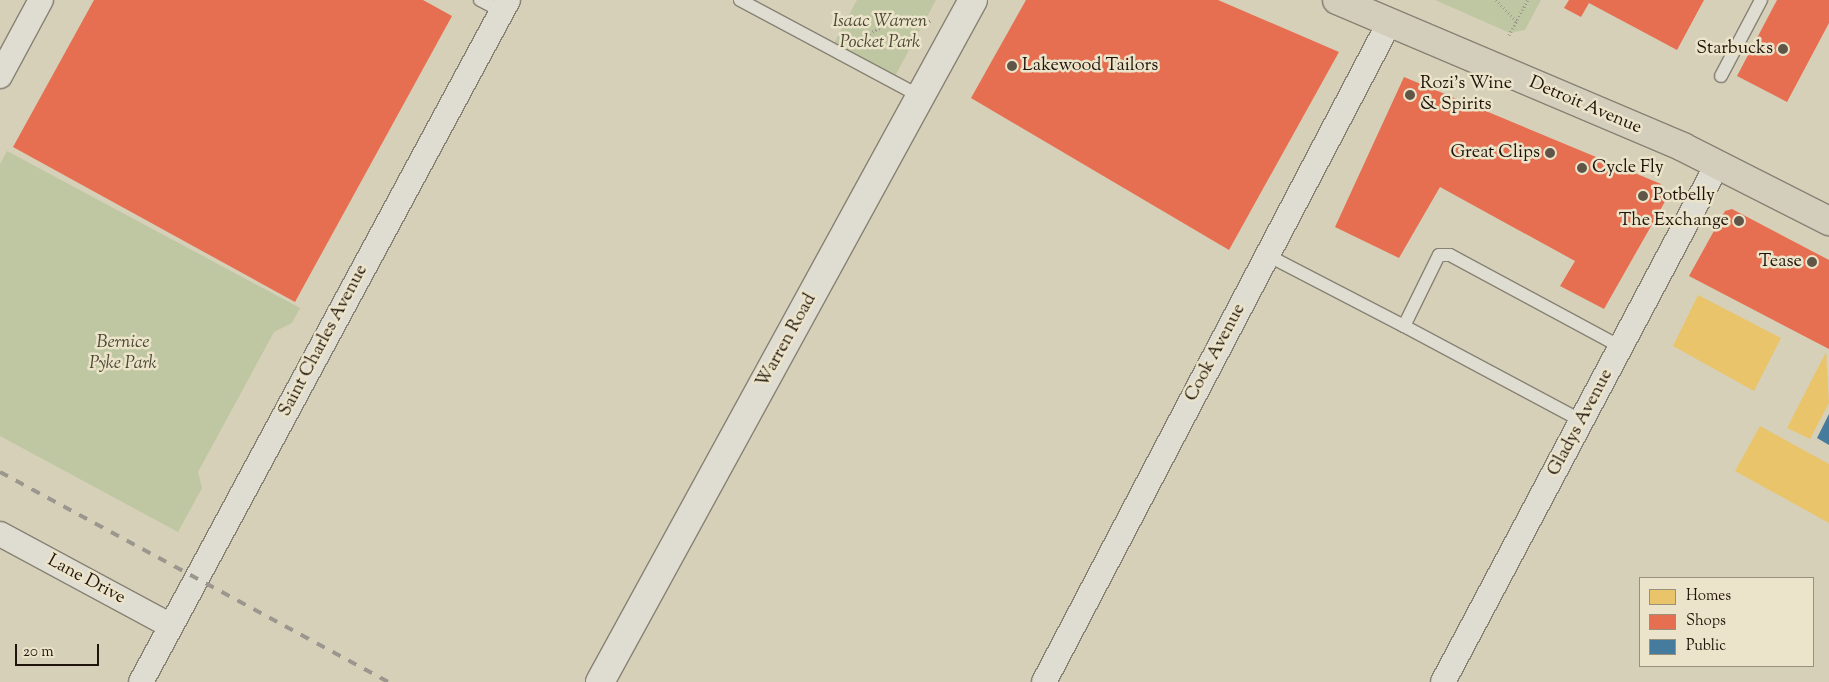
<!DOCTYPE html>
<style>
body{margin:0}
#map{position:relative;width:1829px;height:682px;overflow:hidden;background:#d6d0b9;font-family:"Sorts Mill Goudy",serif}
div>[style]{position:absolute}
.green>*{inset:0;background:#bfc7a2}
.homes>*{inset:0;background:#e9c46a}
.shops>*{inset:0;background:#e76f51}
.public>*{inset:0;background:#457b9d}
.path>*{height:3px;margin-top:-1.5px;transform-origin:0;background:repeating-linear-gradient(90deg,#9b978e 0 1px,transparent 0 3.5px)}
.roads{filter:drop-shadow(1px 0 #878274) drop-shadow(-1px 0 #878274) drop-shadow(0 1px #878274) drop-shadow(0 -1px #878274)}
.lane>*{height:12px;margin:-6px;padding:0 6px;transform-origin:6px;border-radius:6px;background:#dfdcd1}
.street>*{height:24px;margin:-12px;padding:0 12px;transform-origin:12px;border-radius:12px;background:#dfdcd1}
.secondary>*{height:28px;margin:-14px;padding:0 14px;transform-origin:14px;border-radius:14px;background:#dfdcd1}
.primary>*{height:28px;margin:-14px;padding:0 14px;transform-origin:14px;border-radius:14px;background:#d3cdbc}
.rail>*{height:4px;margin-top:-2px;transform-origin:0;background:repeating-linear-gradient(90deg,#9b978e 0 9px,transparent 0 18px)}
.dots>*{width:14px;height:14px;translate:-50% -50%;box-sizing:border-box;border:2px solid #ece4ca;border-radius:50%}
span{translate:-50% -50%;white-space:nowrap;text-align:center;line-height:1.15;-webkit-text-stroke:5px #ece4ca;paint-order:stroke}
.park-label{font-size:18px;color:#4a4732;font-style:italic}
.poi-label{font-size:18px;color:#20140a}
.right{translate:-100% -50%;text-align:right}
.left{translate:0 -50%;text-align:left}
.street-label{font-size:18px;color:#20140a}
.legend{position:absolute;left:1639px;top:577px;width:175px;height:90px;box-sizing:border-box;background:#ece4ca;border:1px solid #9a917d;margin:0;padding:6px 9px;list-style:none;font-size:15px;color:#20140a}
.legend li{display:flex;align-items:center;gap:10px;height:25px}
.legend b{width:25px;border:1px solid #9a917d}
.scale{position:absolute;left:15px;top:644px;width:84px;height:22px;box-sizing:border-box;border:2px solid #20140a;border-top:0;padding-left:6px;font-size:15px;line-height:18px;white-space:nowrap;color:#20140a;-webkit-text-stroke:4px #ece4ca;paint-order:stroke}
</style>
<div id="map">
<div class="green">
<i style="clip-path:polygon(857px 0,936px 0,894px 78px,833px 45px)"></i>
<i style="clip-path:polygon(1435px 0,1541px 0,1525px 30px,1510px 33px)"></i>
<i style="clip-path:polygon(7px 151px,300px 308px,292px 323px,274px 332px,198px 472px,202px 488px,178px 532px,0 436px,0 164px)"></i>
</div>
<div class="homes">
<i style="clip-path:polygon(1698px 295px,1781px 338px,1754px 391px,1673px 346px)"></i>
<i style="clip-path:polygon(1826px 352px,1829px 403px,1810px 439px,1787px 428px)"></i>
<i style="clip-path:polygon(1760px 426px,1829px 464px,1829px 523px,1735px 471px)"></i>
</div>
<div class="shops">
<i style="clip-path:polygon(94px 0,423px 0,452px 16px,295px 302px,13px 147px)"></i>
<i style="clip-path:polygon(1026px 0,1218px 0,1339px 52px,1229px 250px,971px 98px)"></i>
<i style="clip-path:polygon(1569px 0,1704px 0,1677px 50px,1589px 3px,1581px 17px,1564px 8px)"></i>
<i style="clip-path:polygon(1777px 0,1829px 0,1829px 23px,1787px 102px,1737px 76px)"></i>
<i style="clip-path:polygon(1404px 77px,1661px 184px,1667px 198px,1604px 309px,1560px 286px,1575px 261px,1440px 187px,1399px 258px,1335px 227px)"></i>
<i style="clip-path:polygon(1732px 209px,1829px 260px,1829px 349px,1689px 276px,1725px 211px)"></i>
</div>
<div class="public">
<i style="clip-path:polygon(1829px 414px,1829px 445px,1817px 438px)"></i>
</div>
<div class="path">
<i style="left:1496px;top:0;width:29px;rotate:46deg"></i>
<i style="left:1509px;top:35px;width:40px;rotate:-62deg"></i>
<i style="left:857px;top:40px;width:38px;rotate:-28deg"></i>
<i style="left:891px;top:22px;width:40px;rotate:-1.4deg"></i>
</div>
<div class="roads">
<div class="lane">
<i style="left:480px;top:0;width:25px;rotate:27deg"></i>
<i style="left:740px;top:0;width:204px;rotate:28.1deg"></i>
<i style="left:1721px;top:76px;width:86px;rotate:-62.2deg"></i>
<i style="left:1267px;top:255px;width:154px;rotate:27.4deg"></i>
<i style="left:1404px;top:326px;width:79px;rotate:-63.8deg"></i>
<i style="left:1439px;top:255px;width:11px"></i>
<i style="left:1450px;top:255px;width:194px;rotate:28.3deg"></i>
<i style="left:1404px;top:326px;width:202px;rotate:28.1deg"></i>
</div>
<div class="street">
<i style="left:0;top:76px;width:86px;rotate:-61.7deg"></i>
<i style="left:0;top:534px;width:194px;rotate:28.3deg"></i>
<i style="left:141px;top:682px;width:774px;rotate:-61.71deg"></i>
<i style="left:1044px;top:682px;width:742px;rotate:-62.36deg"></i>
<i style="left:1443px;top:682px;width:587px;rotate:-62.08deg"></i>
</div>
<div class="secondary">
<i style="left:600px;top:682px;width:777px;rotate:-61.32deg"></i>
</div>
<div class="primary">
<i style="left:1337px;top:0;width:376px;rotate:23deg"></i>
<i style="left:1683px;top:147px;width:164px;rotate:26.9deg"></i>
</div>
</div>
<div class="rail">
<i style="left:0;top:472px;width:441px;rotate:28.4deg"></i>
</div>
<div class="dots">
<i style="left:1783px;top:49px;background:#605647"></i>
<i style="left:1012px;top:66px;background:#605647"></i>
<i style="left:1410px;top:95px;background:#605647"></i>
<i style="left:1550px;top:153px;background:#605647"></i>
<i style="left:1582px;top:168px;background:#605647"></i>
<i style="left:1643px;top:196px;background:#605647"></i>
<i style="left:1739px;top:221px;background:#605647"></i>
<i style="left:1812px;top:262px;background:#605647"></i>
</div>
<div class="park-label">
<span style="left:880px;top:33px">Isaac Warren<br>Pocket Park</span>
<span style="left:123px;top:354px">Bernice<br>Pyke Park</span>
</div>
<div class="poi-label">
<span class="right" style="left:1773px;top:49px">Starbucks</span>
<span class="left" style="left:1022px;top:66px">Lakewood Tailors</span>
<span class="left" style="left:1420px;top:95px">Rozi's Wine<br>&amp; Spirits</span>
<span class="right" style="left:1540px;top:153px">Great Clips</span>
<span class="left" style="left:1592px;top:168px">Cycle Fly</span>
<span class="left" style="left:1653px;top:196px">Potbelly</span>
<span class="right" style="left:1729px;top:221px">The Exchange</span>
<span class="right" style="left:1802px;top:262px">Tease</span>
</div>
<div class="street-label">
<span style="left:1585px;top:106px;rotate:23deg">Detroit Avenue</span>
<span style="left:324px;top:341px;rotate:-62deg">Saint Charles Avenue</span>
<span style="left:787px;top:341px;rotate:-61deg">Warren Road</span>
<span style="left:1216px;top:353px;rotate:-62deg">Cook Avenue</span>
<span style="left:1581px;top:423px;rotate:-62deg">Gladys Avenue</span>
<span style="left:86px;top:580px;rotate:28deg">Lane Drive</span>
</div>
<ul class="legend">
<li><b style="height:14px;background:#e9c46a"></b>Homes</li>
<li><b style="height:14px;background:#e76f51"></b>Shops</li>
<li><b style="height:14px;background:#457b9d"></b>Public</li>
</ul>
<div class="scale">20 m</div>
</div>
